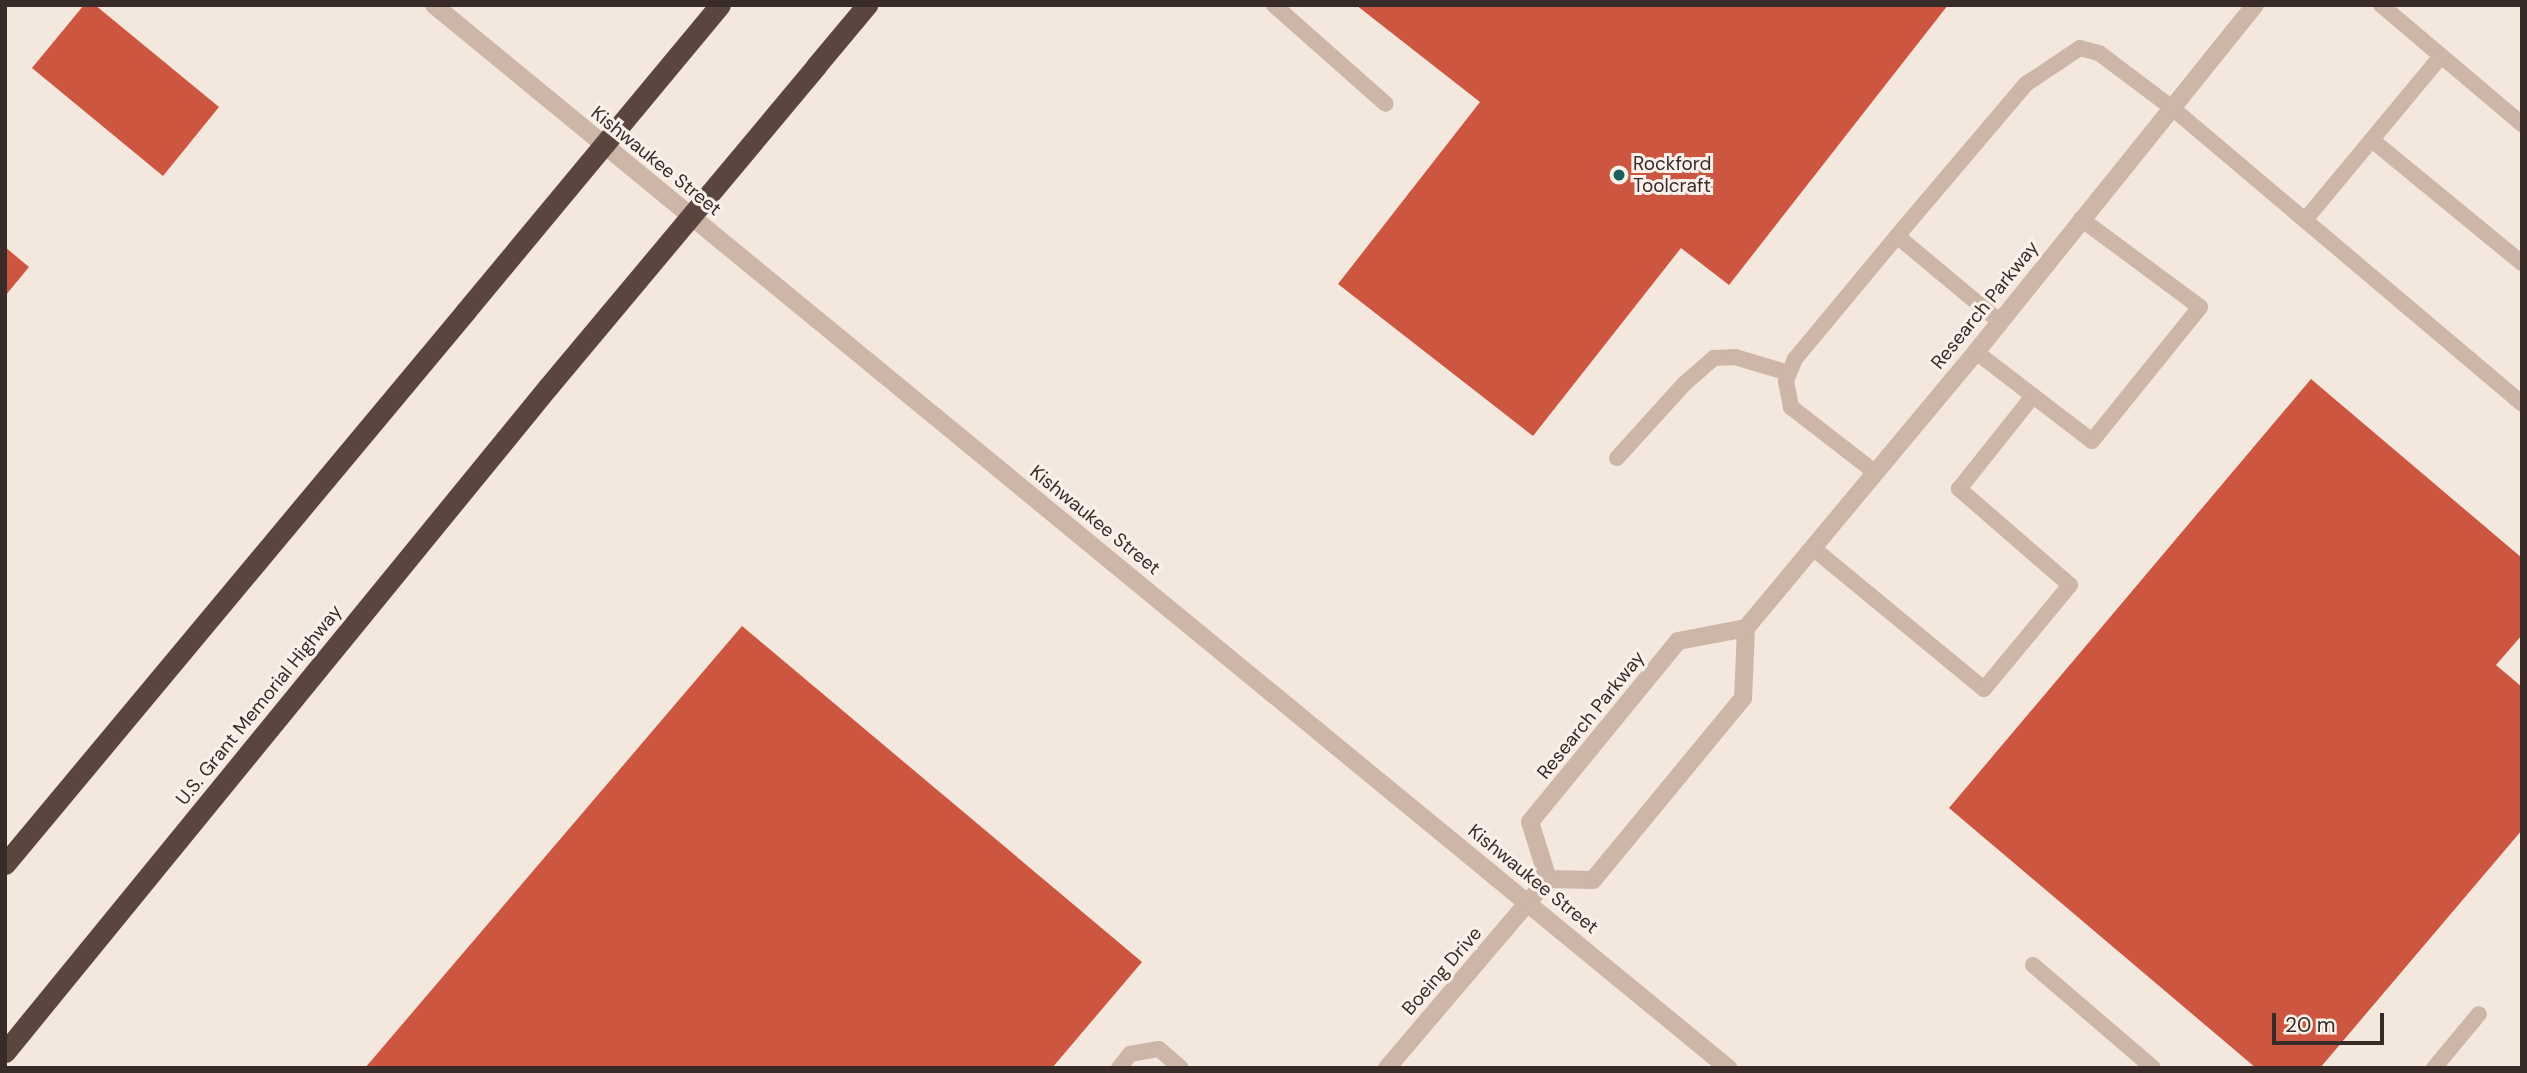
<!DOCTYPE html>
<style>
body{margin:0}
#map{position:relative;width:2527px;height:1073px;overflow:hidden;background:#f4e7dd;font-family:"DM Sans",sans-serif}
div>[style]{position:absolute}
.building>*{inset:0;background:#cd5641}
.service>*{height:16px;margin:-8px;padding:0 8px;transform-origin:8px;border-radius:8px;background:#cdb5a8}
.minor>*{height:18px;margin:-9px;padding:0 9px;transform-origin:9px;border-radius:9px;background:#cdb5a8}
.tertiary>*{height:18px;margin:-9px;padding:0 9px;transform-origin:9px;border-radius:9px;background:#cdb5a8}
.motorway>*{height:21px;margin:-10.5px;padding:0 10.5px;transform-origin:10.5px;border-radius:10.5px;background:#5b453f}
.motorway-bridge>*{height:21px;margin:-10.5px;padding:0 10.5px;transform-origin:10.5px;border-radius:10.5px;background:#5b453f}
.dots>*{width:19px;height:19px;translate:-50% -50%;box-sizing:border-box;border:4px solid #fbf1ea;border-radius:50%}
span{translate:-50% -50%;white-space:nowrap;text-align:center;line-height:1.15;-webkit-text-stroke:6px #fbf1ea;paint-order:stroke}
.street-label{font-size:19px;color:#392c28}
.poi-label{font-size:19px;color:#392c28}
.left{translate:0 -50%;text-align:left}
.frame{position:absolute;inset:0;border:7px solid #392c28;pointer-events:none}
.scale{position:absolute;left:2272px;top:1013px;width:112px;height:32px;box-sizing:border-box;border:4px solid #392c28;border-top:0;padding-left:9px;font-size:21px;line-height:24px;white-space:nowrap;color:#392c28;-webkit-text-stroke:5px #fbf1ea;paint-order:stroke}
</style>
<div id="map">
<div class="building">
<i style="clip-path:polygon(84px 5px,95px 5px,219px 107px,163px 176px,32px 68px)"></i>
<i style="clip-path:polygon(1356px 5px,1948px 5px,1729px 285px,1681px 248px,1533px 436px,1338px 284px,1480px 102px)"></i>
<i style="clip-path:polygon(5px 247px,29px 267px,5px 296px)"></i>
<i style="clip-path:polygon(2311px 379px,2522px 558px,2522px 635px,2496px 665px,2522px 687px,2522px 830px,2320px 1068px,2256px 1068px,1949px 808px)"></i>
<i style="clip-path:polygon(742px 626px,1142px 962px,1052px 1068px,365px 1068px)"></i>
</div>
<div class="service">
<i style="left:1274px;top:5px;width:149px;rotate:41.5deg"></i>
<i style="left:2381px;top:5px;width:185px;rotate:40.2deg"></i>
<i style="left:2372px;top:140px;width:194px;rotate:39.4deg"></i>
<i style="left:2305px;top:220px;width:213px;rotate:-50.3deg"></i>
<i style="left:1897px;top:236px;width:199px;rotate:-49.7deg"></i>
<i style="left:2026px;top:84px;width:65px;rotate:-33.7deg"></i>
<i style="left:2080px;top:48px;width:20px;rotate:15deg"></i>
<i style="left:2099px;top:53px;width:90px;rotate:36.9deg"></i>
<i style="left:2171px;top:107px;width:460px;rotate:40.2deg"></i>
<i style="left:1976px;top:352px;width:146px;rotate:37.5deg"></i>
<i style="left:2092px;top:441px;width:172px;rotate:-51.1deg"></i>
<i style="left:2200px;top:307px;width:148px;rotate:-143.5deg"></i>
<i style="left:1617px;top:458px;width:100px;rotate:-47.8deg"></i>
<i style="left:1684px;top:384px;width:40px;rotate:-41deg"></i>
<i style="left:1714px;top:358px;width:21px;rotate:-3deg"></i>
<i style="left:1735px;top:357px;width:56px;rotate:16.5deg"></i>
<i style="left:1876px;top:473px;width:108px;rotate:-142.2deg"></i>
<i style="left:1791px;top:407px;width:26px;rotate:-101deg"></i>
<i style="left:1786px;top:381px;width:24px;rotate:-68deg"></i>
<i style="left:1795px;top:359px;width:160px;rotate:-50.3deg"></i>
<i style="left:1897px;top:236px;width:133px;rotate:39.8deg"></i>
<i style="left:1814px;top:549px;width:220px;rotate:39.5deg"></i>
<i style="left:1984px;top:689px;width:135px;rotate:-50.4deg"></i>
<i style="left:2070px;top:585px;width:147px;rotate:-139.1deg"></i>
<i style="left:1959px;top:489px;width:119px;rotate:-51.5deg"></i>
<i style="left:2033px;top:965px;width:158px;rotate:40.6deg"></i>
<i style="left:1119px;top:1068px;width:18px;rotate:-52deg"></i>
<i style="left:1130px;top:1054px;width:29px;rotate:-10deg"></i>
<i style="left:1159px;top:1049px;width:29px;rotate:41deg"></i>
<i style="left:2434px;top:1068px;width:70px;rotate:-50.2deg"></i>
</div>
<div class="minor">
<i style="left:1548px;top:879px;width:45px;rotate:1.3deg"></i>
<i style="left:1593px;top:880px;width:236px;rotate:-50.5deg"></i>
<i style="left:1743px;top:698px;width:70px;rotate:-87.5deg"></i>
<i style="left:1746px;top:628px;width:359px;rotate:-50.2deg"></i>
<i style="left:1976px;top:352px;width:445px;rotate:-51.2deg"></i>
<i style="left:1548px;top:879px;width:60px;rotate:-107.5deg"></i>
<i style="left:1530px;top:822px;width:234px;rotate:-50.7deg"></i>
<i style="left:1678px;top:641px;width:69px;rotate:-10.8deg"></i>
<i style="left:1387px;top:1068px;width:248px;rotate:-49.6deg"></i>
</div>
<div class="tertiary">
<i style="left:434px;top:5px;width:1675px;rotate:39.4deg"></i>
</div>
<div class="motorway">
<i style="left:816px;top:66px;width:80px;rotate:-50.1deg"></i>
<i style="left:5px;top:864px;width:719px;rotate:-50.19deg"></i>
<i style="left:5px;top:1052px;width:859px;rotate:-50.77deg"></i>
</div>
<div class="motorway-bridge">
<i style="left:465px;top:312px;width:399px;rotate:-50.3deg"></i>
<i style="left:548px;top:387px;width:418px;rotate:-50.1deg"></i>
</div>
<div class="dots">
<i style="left:1619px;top:175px;background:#1b5e5c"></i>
</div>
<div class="street-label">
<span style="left:656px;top:161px;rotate:39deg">Kishwaukee Street</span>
<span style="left:1985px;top:305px;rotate:-51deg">Research Parkway</span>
<span style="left:1095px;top:520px;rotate:39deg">Kishwaukee Street</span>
<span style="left:259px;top:705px;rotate:-51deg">U.S. Grant Memorial Highway</span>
<span style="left:1591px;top:715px;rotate:-51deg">Research Parkway</span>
<span style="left:1533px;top:879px;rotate:39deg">Kishwaukee Street</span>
<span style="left:1442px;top:971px;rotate:-49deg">Boeing Drive</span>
</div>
<div class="poi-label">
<span class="left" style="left:1633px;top:175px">Rockford<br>Toolcraft</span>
</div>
<div class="frame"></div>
<div class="scale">20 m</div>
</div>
